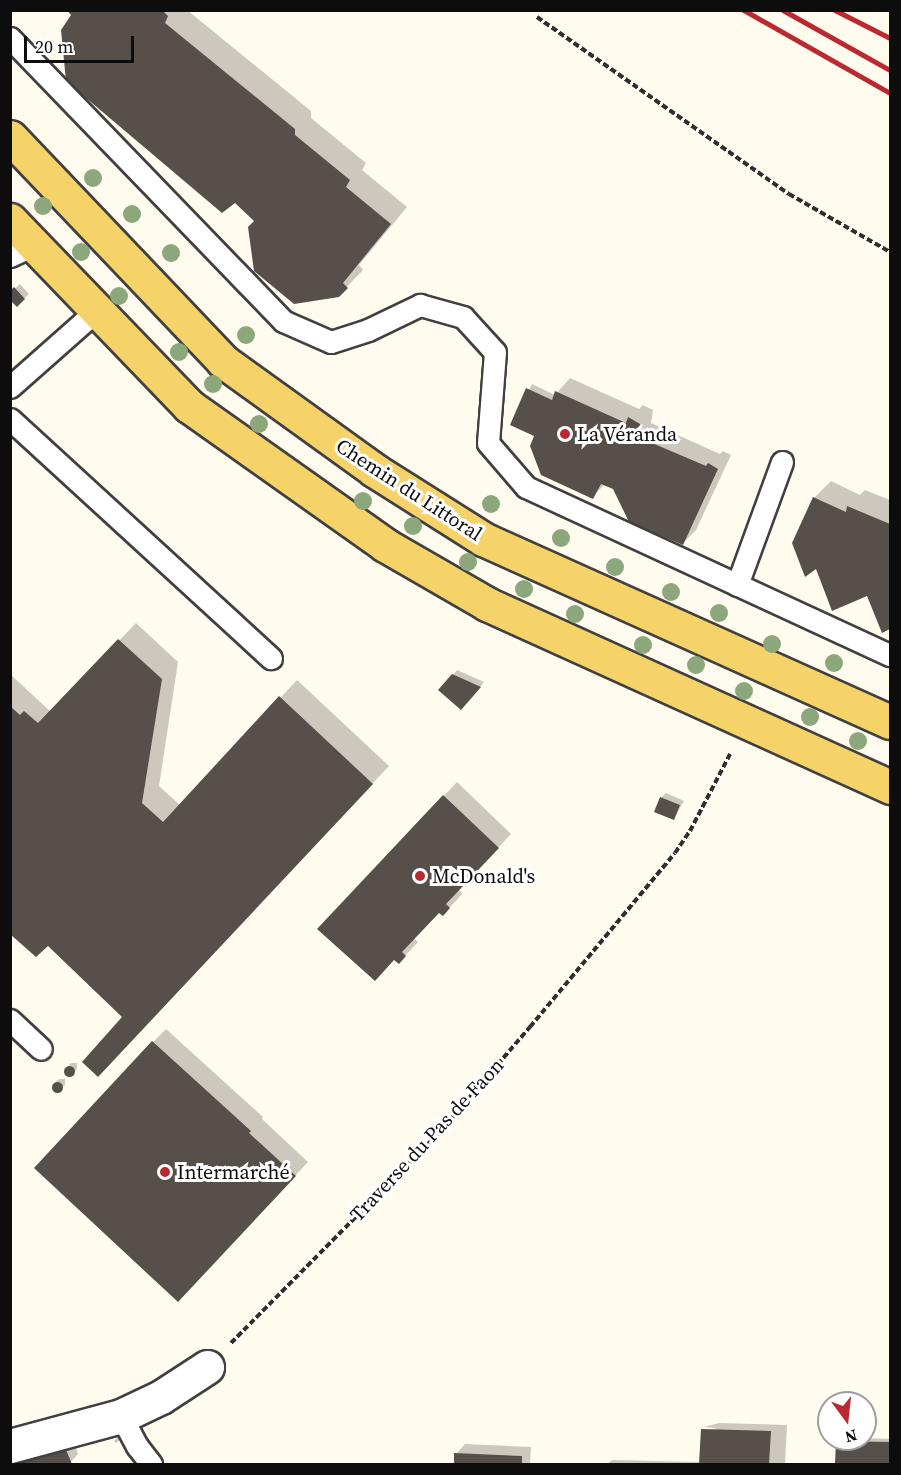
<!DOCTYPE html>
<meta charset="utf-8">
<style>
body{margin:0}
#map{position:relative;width:901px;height:1475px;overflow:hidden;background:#fffbee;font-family:"Source Serif 4",serif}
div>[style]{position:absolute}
.shadow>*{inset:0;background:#0003}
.building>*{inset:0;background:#564f4a}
.round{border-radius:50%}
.path>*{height:4px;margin-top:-2px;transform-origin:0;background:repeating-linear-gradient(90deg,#2f2f2f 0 6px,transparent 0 9px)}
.roads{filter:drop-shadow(2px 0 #404040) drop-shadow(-2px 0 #404040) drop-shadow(0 2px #404040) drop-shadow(0 -2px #404040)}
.lane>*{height:21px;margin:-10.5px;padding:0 10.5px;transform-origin:10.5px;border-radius:10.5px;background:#fff}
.street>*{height:33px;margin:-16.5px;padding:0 16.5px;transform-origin:16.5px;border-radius:16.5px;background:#fff}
.primary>*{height:33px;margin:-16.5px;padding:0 16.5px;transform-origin:16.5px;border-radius:16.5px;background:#f5d368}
.rail>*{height:4.5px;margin:-2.25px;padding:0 2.25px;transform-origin:2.25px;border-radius:2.25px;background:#ba292f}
.trees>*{width:18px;height:18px;margin:-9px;border-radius:50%;background:#8ca77c}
.dots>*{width:16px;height:16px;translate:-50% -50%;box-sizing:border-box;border:3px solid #fff;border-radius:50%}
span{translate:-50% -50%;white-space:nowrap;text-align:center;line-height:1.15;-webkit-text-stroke:6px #fff;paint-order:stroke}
.poi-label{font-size:20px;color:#0d0d0d}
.left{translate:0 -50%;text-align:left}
.street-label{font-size:20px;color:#0d0d0d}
.frame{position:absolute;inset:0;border:12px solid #0d0d0d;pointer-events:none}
.north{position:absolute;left:817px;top:1391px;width:60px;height:60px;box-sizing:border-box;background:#fff;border:2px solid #9e9e9e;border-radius:50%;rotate:165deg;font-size:16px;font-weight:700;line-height:24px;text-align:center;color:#0d0d0d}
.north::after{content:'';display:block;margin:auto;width:21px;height:27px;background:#ba292f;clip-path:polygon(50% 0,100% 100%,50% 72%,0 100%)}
.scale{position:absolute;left:24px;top:36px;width:110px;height:27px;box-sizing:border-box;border:3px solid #0d0d0d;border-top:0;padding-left:8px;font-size:18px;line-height:21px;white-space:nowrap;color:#0d0d0d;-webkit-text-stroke:4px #fff;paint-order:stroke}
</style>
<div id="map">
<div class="shadow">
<i style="clip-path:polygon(69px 10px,187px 10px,311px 111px,311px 118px,366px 163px,362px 170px,407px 207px,359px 265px,363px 270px,338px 296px,256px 221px)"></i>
<i style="clip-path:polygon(20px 284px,29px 294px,17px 305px,10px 293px)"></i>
<i style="clip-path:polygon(570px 378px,639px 409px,643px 405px,653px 410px,651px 423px,720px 454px,723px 451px,731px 455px,696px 530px,682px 544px,614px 488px,605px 484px,592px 497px,540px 428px,512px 424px,532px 384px,555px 395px)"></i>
<i style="clip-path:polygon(831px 481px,860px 495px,865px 490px,890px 500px,890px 627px,883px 631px,868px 594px,814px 498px)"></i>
<i style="clip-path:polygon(136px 623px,178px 662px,159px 786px,180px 805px,297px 680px,389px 766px,98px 1075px,124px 1017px,48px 944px,10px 931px,10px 674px,51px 712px)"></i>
<i style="clip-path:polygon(457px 670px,484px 682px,466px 704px,453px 675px)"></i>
<i style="clip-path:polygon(457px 782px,511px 834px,459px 890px,462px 894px,456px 901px,443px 914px,439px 911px,414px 938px,418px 942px,399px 962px,444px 796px)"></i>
<i style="clip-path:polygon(666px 793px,684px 801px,674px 818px,661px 798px)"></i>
<i style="clip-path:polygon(166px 1029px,263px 1117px,262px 1119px,308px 1162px,191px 1287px,153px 1042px)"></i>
<i style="clip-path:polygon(71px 1063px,77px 1063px,77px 1069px,69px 1076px,67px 1074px,67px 1068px)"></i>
<i style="clip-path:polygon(59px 1079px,65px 1079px,65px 1085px,60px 1089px,54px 1089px,54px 1083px)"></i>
<i style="clip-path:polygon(719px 1423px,787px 1425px,785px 1464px,607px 1464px,612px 1460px,701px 1462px,715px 1428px,704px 1427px)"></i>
<i style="clip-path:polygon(123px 1432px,125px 1435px,116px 1443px,114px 1441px)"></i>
<i style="clip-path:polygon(72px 1434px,78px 1454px,69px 1464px,10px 1464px,10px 1452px)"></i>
<i style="clip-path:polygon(865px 1438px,890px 1439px,890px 1464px,837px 1464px,838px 1442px,841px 1439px)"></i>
<i style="clip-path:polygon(465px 1444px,531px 1447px,530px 1464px,455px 1464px,456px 1454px)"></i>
</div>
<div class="building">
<i style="clip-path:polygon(67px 10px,162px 10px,168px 16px,165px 23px,295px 129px,295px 135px,350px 180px,346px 187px,391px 224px,343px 283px,348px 288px,339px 297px,294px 304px,254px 271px,248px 227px,254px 221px,235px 203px,222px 213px,66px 81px,61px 30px,71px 15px)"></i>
<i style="clip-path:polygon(14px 287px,25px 299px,17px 307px,10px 300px,10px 291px)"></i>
<i style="clip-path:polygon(526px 388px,552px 400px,555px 391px,626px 423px,628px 417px,640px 424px,638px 437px,706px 466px,708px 463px,718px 469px,683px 545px,629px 522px,613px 489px,601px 484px,593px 499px,541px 475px,530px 446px,534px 436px,510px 425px)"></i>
<i style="clip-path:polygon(813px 497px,846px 512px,847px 506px,890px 524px,890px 629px,882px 633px,867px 596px,832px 611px,816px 569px,805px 577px,792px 543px)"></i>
<i style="clip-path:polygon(118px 639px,162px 679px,142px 803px,163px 822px,279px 696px,373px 784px,98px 1077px,82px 1062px,122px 1017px,48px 946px,36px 957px,10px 934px,10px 706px,20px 715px,24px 711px,38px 723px)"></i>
<i style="clip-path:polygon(452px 674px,481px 687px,461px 710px,438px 690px)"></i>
<i style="clip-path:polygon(443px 795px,499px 848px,446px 904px,450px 908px,443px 916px,439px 913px,402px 952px,406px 956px,399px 964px,394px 960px,375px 981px,317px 929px)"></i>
<i style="clip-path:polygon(660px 797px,680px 805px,674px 820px,654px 812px)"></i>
<i style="clip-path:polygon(152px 1041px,251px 1131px,249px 1133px,296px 1176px,178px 1302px,34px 1168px)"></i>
<i class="round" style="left:63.5px;top:1065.5px;width:11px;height:11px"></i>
<i class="round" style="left:51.5px;top:1081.5px;width:11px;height:11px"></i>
<i style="clip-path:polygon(701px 1429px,771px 1431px,769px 1464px,699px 1464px)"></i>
<i style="clip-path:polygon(836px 1441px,890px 1442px,890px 1464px,835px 1464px)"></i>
<i style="clip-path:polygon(63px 1443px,72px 1464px,10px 1464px,10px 1457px)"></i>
<i style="clip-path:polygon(454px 1453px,522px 1456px,522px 1464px,454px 1464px)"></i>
</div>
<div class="path">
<i style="left:537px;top:17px;width:308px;rotate:35.1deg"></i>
<i style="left:789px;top:194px;width:116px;rotate:29.9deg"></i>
<i style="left:231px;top:1343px;width:296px;rotate:-45.3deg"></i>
<i style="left:439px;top:1133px;width:140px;rotate:-49.4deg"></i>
<i style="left:530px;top:1027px;width:226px;rotate:-50.2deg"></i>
<i style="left:675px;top:853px;width:27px;rotate:-56deg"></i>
<i style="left:690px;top:831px;width:87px;rotate:-62.5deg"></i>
</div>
<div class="roads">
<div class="lane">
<i style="left:10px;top:38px;width:393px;rotate:46deg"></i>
<i style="left:283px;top:321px;width:52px;rotate:23.6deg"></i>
<i style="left:331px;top:342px;width:39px;rotate:-18deg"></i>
<i style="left:368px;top:330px;width:58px;rotate:-25.7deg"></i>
<i style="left:420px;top:305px;width:45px;rotate:15.6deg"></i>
<i style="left:463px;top:317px;width:47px;rotate:47.6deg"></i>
<i style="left:495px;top:352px;width:91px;rotate:94.4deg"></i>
<i style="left:488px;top:443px;width:58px;rotate:49.2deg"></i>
<i style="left:526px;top:487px;width:401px;rotate:24.8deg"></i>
<i style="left:10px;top:256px;width:26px;rotate:-25deg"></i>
<i style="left:10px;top:387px;width:116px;rotate:-41.5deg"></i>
<i style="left:10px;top:419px;width:354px;rotate:42.5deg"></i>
<i style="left:737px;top:585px;width:131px;rotate:-69.9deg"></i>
<i style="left:10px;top:1020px;width:42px;rotate:43.1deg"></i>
<i style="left:121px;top:1416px;width:34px;rotate:62deg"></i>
<i style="left:137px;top:1446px;width:23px;rotate:52deg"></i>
</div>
<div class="street">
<i style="left:10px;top:1446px;width:115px;rotate:-15.1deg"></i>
<i style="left:121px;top:1416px;width:44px;rotate:-25.4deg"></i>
<i style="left:161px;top:1397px;width:55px;rotate:-33.1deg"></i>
</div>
<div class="primary">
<i style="left:10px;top:137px;width:309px;rotate:46.4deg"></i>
<i style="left:223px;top:361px;width:186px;rotate:35.8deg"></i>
<i style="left:374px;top:470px;width:129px;rotate:32.3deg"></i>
<i style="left:483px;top:539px;width:446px;rotate:24.2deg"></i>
<i style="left:10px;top:220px;width:258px;rotate:46.1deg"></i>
<i style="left:189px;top:406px;width:240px;rotate:35.3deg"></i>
<i style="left:385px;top:545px;width:118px;rotate:30deg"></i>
<i style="left:487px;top:604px;width:443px;rotate:24.4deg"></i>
</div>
</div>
<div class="rail">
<i style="left:744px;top:10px;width:168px;rotate:29.6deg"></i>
<i style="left:783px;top:10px;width:123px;rotate:29.3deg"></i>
<i style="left:835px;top:10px;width:62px;rotate:27deg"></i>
</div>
<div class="trees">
<i style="left:93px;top:178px"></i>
<i style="left:43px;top:206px"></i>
<i style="left:132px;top:214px"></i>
<i style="left:81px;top:252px"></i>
<i style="left:171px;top:253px"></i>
<i style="left:119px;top:296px"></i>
<i style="left:246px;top:335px"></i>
<i style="left:179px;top:352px"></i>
<i style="left:213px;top:384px"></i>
<i style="left:259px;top:424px"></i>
<i style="left:363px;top:501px"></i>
<i style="left:491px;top:504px"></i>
<i style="left:413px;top:526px"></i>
<i style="left:561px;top:538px"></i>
<i style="left:468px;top:562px"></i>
<i style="left:615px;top:567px"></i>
<i style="left:524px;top:589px"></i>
<i style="left:671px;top:592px"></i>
<i style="left:719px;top:613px"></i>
<i style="left:575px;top:614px"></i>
<i style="left:772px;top:644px"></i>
<i style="left:643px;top:645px"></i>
<i style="left:834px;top:663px"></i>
<i style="left:696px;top:665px"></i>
<i style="left:744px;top:691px"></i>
<i style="left:810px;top:717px"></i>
<i style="left:858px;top:741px"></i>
</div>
<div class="dots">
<i style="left:565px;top:434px;background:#ba292f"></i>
<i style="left:420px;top:876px;background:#ba292f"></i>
<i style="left:165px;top:1172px;background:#ba292f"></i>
</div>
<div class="poi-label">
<span class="left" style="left:577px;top:434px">La Véranda</span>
<span class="left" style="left:432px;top:876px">McDonald's</span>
<span class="left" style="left:177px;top:1172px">Intermarché</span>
</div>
<div class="street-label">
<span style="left:409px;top:490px;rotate:33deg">Chemin du Littoral</span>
<span style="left:427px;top:1140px;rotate:-47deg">Traverse du Pas de Faon</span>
</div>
<div class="frame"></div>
<div class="north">N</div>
<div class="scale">20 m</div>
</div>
